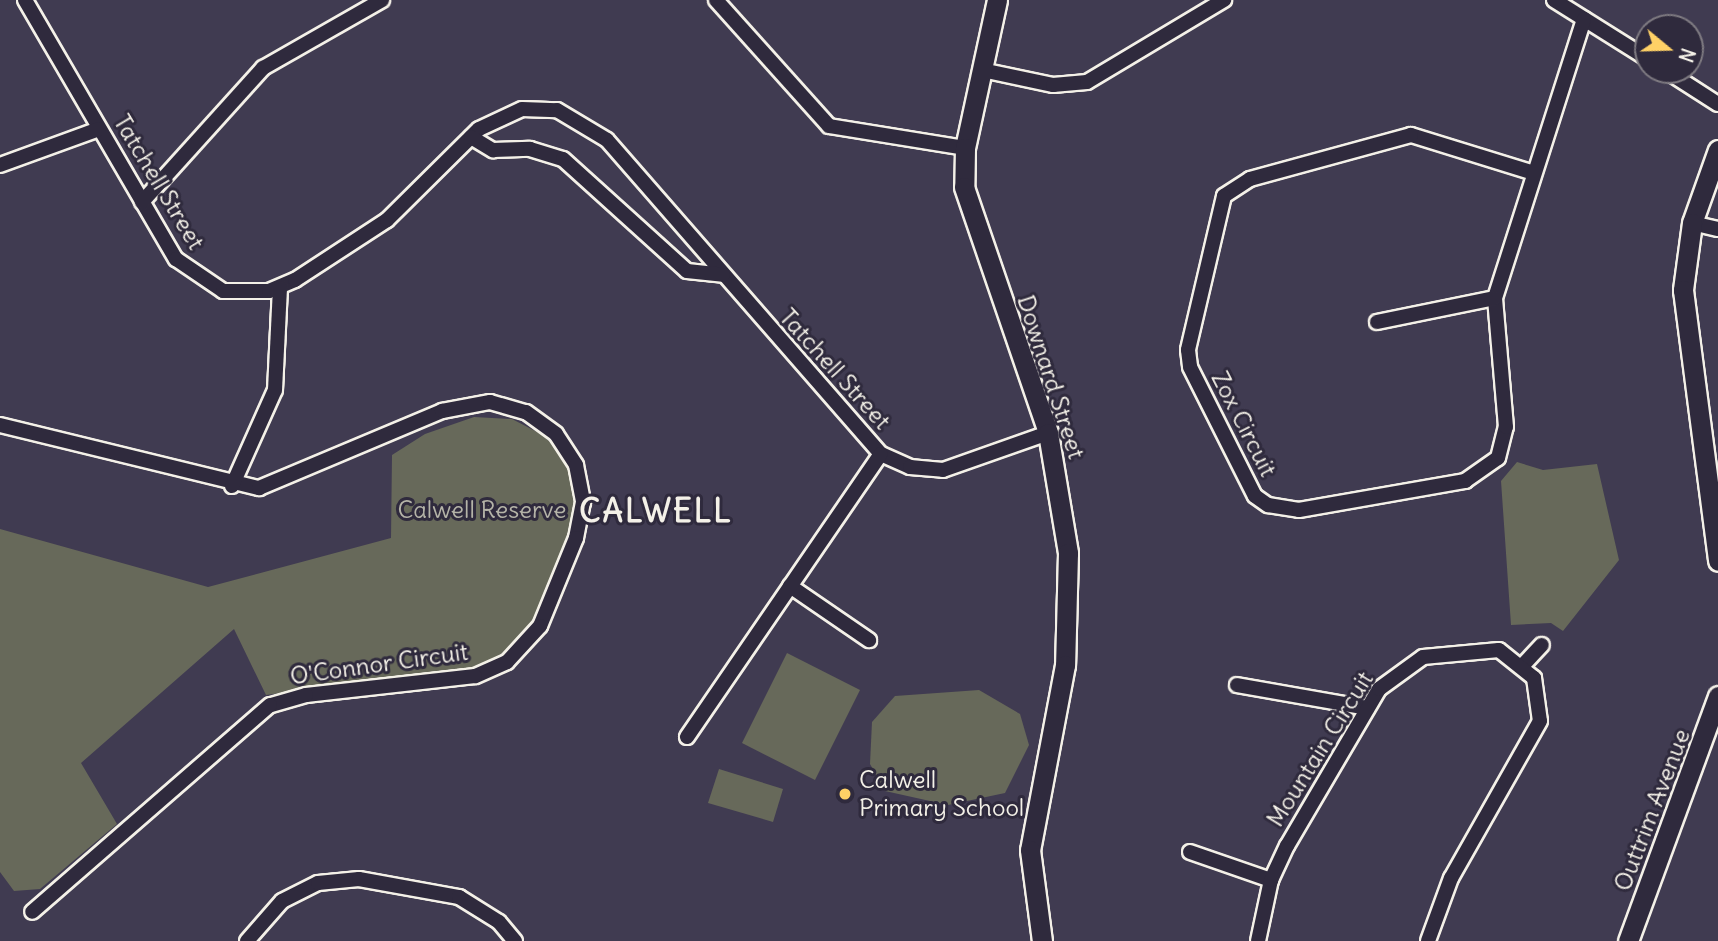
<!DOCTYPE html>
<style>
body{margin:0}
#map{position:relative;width:1718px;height:941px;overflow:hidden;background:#403b51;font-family:Delius,sans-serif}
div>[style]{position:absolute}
.green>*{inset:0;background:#67695a}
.roads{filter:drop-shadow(2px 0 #f4f1e8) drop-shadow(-2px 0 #f4f1e8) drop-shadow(0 2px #f4f1e8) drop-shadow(0 -2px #f4f1e8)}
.street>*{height:14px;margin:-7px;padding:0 7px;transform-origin:7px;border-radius:7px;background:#2f2a3d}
.secondary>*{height:19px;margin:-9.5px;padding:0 9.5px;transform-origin:9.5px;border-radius:9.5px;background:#2f2a3d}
.dots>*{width:19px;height:19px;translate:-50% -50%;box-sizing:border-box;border:4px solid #2f2a3d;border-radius:50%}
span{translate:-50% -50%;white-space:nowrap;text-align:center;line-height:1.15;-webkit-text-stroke:6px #2f2a3d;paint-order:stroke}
.street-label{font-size:24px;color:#f4f1e8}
.park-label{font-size:24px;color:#b5b4a8}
.poi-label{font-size:24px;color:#f4f1e8}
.left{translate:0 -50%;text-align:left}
.district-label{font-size:32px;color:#f4f1e8;font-weight:700;letter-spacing:2px}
.north{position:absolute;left:1634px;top:14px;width:70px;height:70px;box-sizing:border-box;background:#2f2a3d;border:2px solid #7e7a81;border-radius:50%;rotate:109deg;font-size:19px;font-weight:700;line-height:28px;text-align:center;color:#f4f1e8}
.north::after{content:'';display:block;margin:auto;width:24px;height:32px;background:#ffd166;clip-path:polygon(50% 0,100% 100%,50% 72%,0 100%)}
</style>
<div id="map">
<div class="green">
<i style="clip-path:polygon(474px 417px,512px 419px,543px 435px,567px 459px,578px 496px,573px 532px,530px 635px,488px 667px,266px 695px,234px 629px,81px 763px,117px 824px,40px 889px,14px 891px,0 872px,0 529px,208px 587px,391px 538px,392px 455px,425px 434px)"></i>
<i style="clip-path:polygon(1517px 462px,1543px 470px,1597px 464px,1619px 560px,1563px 631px,1551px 623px,1511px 625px,1501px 481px)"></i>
<i style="clip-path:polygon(787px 653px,860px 690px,815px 780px,742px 743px)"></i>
<i style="clip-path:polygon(979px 690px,1020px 714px,1029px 745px,1005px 793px,948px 805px,885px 791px,870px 764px,872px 722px,895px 696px)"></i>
<i style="clip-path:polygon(719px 769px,783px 789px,773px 822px,708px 803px)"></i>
</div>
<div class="roads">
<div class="street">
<i style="left:25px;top:0;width:300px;rotate:59.8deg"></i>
<i style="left:176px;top:259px;width:57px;rotate:34.2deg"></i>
<i style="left:223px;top:291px;width:46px"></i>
<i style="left:269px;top:291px;width:28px;rotate:-23deg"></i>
<i style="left:295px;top:280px;width:110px;rotate:-33.1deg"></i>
<i style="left:387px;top:220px;width:129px;rotate:-44.7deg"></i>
<i style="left:479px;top:129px;width:47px;rotate:-24.9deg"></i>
<i style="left:522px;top:109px;width:35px;rotate:2deg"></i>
<i style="left:557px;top:110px;width:58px;rotate:31deg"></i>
<i style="left:607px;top:140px;width:417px;rotate:48.9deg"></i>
<i style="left:881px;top:454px;width:32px;rotate:24deg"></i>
<i style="left:910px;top:467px;width:33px;rotate:5deg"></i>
<i style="left:943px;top:470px;width:111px;rotate:-19.4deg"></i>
<i style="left:716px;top:0;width:169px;rotate:48.1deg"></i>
<i style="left:829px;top:126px;width:138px;rotate:9.2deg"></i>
<i style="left:1554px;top:0;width:111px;rotate:32.1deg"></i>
<i style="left:982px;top:70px;width:73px;rotate:11.9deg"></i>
<i style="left:1053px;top:85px;width:34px;rotate:-5deg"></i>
<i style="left:1087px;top:82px;width:160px;rotate:-30.9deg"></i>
<i style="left:1665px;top:70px;width:63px;rotate:32.7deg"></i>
<i style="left:471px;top:137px;width:26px;rotate:31deg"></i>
<i style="left:493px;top:150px;width:37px;rotate:-2deg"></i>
<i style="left:530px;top:149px;width:34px;rotate:17deg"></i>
<i style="left:563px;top:159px;width:167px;rotate:42.1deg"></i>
<i style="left:687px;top:271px;width:36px;rotate:6deg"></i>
<i style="left:0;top:165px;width:105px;rotate:-20deg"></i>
<i style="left:1534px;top:173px;width:129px;rotate:-162.8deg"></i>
<i style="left:1411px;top:135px;width:167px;rotate:164.7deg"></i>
<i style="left:1250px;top:179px;width:31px;rotate:147deg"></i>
<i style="left:1224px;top:196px;width:158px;rotate:103.2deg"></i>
<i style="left:1188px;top:350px;width:17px;rotate:83deg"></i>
<i style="left:1190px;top:367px;width:144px;rotate:63.3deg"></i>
<i style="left:1255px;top:496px;width:16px;rotate:35deg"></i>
<i style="left:1268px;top:505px;width:31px;rotate:9deg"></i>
<i style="left:1299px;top:510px;width:169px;rotate:-9.9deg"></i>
<i style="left:1465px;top:481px;width:40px;rotate:-34.9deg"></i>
<i style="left:1498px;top:458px;width:32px;rotate:-76deg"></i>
<i style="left:1506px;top:427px;width:129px;rotate:-94.9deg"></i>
<i style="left:1495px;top:298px;width:293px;rotate:-72.3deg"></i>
<i style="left:142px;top:202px;width:181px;rotate:-47.9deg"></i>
<i style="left:263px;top:68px;width:137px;rotate:-29.7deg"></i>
<i style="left:1692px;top:223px;width:27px;rotate:13deg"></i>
<i style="left:1377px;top:322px;width:120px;rotate:-11.5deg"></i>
<i style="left:0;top:425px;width:267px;rotate:13.7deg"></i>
<i style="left:259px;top:488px;width:199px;rotate:-22.8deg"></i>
<i style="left:442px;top:411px;width:49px;rotate:-10.6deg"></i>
<i style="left:490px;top:402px;width:37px;rotate:16deg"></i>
<i style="left:526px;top:412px;width:37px;rotate:36deg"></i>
<i style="left:556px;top:434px;width:37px;rotate:57deg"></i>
<i style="left:576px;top:465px;width:38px;rotate:79deg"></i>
<i style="left:583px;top:502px;width:37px;rotate:101deg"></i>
<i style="left:576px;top:538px;width:95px;rotate:112.2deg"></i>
<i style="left:540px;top:626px;width:49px;rotate:132.5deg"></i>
<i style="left:507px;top:662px;width:35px;rotate:156deg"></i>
<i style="left:475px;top:676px;width:170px;rotate:173.6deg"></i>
<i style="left:306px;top:695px;width:37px;rotate:164deg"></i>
<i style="left:270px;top:705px;width:315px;rotate:139deg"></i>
<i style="left:232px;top:486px;width:105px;rotate:-65.9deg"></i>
<i style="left:275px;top:390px;width:102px;rotate:-87.2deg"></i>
<i style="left:790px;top:586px;width:96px;rotate:34.4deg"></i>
<i style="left:1524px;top:664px;width:26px;rotate:-47deg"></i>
<i style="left:1237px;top:685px;width:132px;rotate:10deg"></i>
<i style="left:687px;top:737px;width:343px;rotate:-55.6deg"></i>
<i style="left:1190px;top:852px;width:86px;rotate:19.1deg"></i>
<i style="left:247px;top:941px;width:53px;rotate:-48.8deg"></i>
<i style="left:282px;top:901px;width:40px;rotate:-26.6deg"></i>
<i style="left:318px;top:883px;width:41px;rotate:-5.6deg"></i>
<i style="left:359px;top:879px;width:102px;rotate:10.2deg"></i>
<i style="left:459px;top:897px;width:47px;rotate:32deg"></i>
<i style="left:499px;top:922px;width:25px;rotate:50deg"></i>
<i style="left:1258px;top:941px;width:62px;rotate:-78deg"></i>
<i style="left:1271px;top:880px;width:38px;rotate:-65deg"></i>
<i style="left:1287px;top:846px;width:182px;rotate:-59.6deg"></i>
<i style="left:1379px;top:689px;width:54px;rotate:-36deg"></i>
<i style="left:1423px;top:657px;width:76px;rotate:-5.3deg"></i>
<i style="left:1499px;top:650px;width:45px;rotate:38.7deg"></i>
<i style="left:1534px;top:678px;width:43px;rotate:82.1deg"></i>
<i style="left:1540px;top:721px;width:180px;rotate:119.5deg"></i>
<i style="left:1451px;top:878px;width:67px;rotate:110.1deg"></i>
</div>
<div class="secondary">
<i style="left:997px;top:0;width:151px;rotate:102.2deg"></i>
<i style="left:965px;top:148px;width:39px;rotate:91deg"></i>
<i style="left:964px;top:187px;width:260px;rotate:71.1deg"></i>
<i style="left:1048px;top:433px;width:122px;rotate:80.5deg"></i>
<i style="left:1068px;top:553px;width:112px;rotate:91.5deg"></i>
<i style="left:1065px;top:665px;width:188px;rotate:100.7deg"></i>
<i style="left:1030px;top:850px;width:92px;rotate:82.5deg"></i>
<i style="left:1718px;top:150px;width:77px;rotate:109.6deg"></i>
<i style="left:1692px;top:223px;width:68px;rotate:97.7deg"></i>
<i style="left:1683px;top:290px;width:273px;rotate:82.6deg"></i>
<i style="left:1628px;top:941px;width:261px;rotate:-69.8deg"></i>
</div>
</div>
<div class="dots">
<i style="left:845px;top:794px;background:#ffd166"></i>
</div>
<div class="street-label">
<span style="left:159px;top:182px;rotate:59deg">Tatchell Street</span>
<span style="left:835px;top:369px;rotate:48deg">Tatchell Street</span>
<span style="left:1051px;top:377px;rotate:72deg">Downard Street</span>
<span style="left:1244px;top:424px;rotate:63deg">Zox Circuit</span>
<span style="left:379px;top:664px;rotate:-8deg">O'Connor Circuit</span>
<span style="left:1320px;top:749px;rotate:-58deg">Mountain Circuit</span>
<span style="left:1652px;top:810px;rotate:-69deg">Outtrim Avenue</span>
</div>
<div class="park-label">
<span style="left:482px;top:510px">Calwell Reserve</span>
</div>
<div class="poi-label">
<span class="left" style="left:859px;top:794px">Calwell<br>Primary School</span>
</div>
<div class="district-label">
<span style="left:656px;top:511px">CALWELL</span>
</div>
<div class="north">N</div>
</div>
